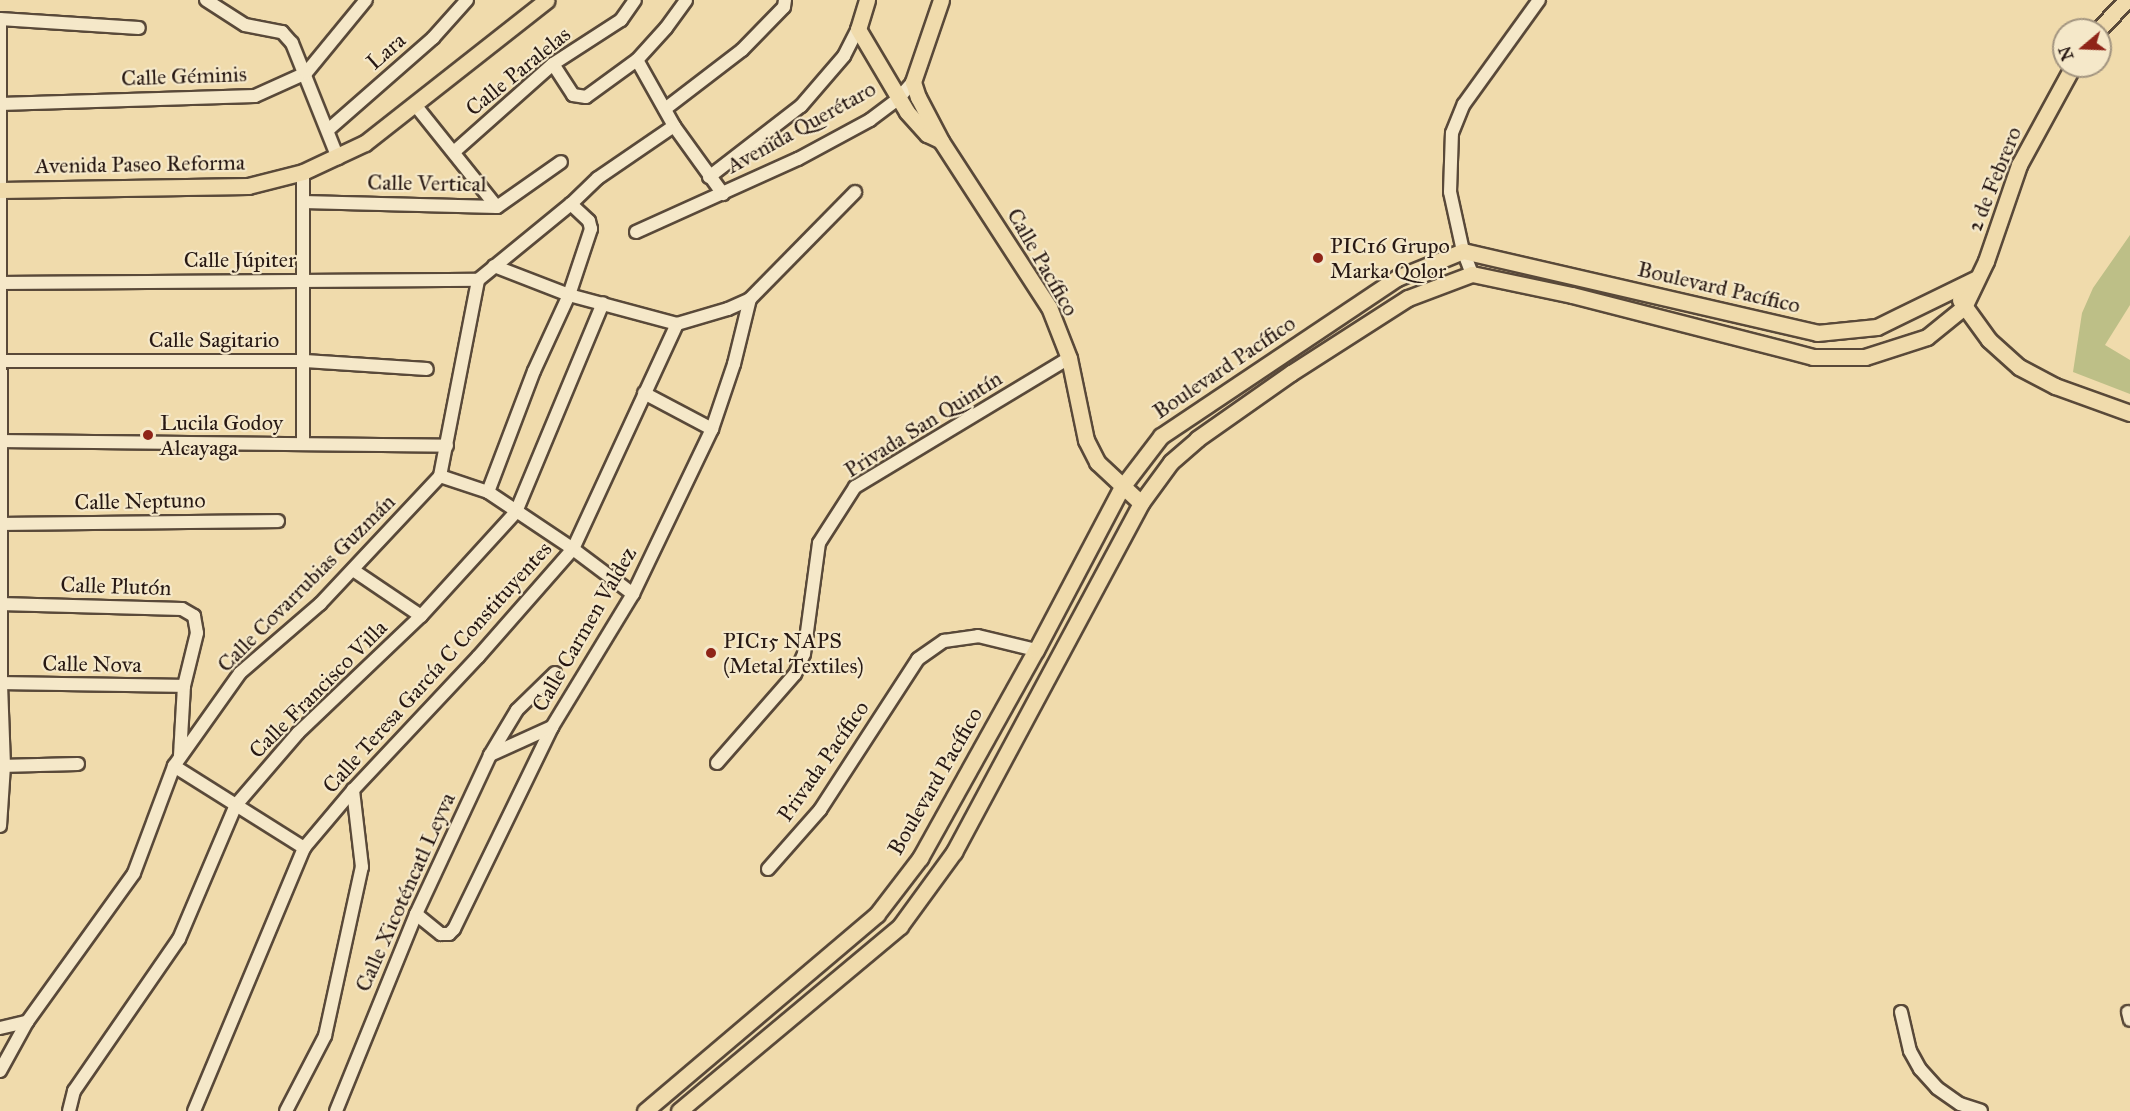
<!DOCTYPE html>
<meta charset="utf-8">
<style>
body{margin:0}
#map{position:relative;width:2130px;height:1111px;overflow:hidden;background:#f0dbac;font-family:"IM FELL Great Primer",serif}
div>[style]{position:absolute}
.green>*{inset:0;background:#bdbf87}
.roads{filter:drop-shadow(2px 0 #594939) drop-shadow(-2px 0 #594939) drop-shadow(0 2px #594939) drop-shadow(0 -2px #594939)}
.minor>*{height:12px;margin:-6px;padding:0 6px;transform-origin:6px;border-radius:6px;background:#f5e8c9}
.major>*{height:15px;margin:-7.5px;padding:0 7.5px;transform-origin:7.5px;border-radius:7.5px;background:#f0dbac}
.dots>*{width:16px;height:16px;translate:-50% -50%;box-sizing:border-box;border:3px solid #f5e8c9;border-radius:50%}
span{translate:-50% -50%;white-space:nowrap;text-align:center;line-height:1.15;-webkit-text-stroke:4.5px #f5e8c9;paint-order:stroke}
.street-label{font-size:22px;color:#271813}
.poi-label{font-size:22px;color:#271813}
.left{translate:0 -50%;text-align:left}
.north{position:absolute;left:2052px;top:18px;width:60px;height:60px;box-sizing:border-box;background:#f5e8c9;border:2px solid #a39580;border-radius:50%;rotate:251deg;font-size:16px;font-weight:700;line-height:24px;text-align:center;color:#271813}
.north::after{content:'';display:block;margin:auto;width:21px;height:27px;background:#8f2418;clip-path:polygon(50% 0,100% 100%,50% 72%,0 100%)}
</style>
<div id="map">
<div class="green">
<i style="clip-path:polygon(2130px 235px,2130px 305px,2105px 345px,2130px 360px,2130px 394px,2073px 372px,2082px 313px,2093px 288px)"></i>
</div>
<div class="roads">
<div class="minor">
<i style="left:206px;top:0;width:46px;rotate:32.7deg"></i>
<i style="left:245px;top:25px;width:38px;rotate:11deg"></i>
<i style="left:282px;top:32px;width:15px;rotate:48deg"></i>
<i style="left:292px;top:43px;width:124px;rotate:68.2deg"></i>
<i style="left:0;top:19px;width:139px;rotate:3.7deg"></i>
<i style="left:637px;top:60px;width:76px;rotate:60.7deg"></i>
<i style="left:674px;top:126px;width:84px;rotate:54.2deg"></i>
<i style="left:553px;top:64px;width:37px;rotate:57deg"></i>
<i style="left:573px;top:95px;width:13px;rotate:9deg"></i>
<i style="left:586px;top:97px;width:63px;rotate:-36deg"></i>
<i style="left:637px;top:60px;width:43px;rotate:-47.8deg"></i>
<i style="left:666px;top:28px;width:34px;rotate:-54deg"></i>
<i style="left:0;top:104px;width:255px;rotate:-1.8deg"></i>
<i style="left:255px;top:96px;width:56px;rotate:-24.3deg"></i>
<i style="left:306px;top:73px;width:94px;rotate:-50.6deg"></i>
<i style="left:416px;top:106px;width:129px;rotate:51.3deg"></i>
<i style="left:665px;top:109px;width:97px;rotate:-37.5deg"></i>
<i style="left:742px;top:50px;width:60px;rotate:-45.7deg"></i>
<i style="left:784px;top:7px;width:7px;rotate:-82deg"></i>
<i style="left:328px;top:130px;width:140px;rotate:-41.2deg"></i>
<i style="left:433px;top:38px;width:51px;rotate:-48.2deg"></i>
<i style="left:455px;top:151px;width:131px;rotate:-41.6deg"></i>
<i style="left:553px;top:64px;width:81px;rotate:-32.9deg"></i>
<i style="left:621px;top:20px;width:24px;rotate:-55deg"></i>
<i style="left:303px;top:172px;width:271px;rotate:90deg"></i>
<i style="left:709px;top:177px;width:116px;rotate:-37.7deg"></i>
<i style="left:801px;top:106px;width:66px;rotate:-49.3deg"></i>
<i style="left:844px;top:56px;width:30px;rotate:-63deg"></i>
<i style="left:303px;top:202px;width:194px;rotate:1.5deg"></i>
<i style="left:497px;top:207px;width:78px;rotate:-35.1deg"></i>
<i style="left:636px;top:232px;width:178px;rotate:-24.3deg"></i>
<i style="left:798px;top:159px;width:82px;rotate:-28.4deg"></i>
<i style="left:870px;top:120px;width:35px;rotate:-37deg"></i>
<i style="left:898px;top:99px;width:23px;rotate:-49deg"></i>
<i style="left:494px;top:266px;width:80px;rotate:21.1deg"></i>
<i style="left:569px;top:295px;width:112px;rotate:15deg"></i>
<i style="left:1472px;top:274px;width:25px;rotate:-111deg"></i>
<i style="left:1463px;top:251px;width:60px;rotate:-102.4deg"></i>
<i style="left:1450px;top:192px;width:59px;rotate:-88.1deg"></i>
<i style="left:1452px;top:133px;width:31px;rotate:-68deg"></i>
<i style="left:1464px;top:104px;width:128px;rotate:-54.2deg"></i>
<i style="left:1px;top:283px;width:477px;rotate:-0.4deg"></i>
<i style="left:0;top:361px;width:305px"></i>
<i style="left:305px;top:361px;width:122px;rotate:3.8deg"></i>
<i style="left:644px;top:393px;width:77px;rotate:27.9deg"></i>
<i style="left:0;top:441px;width:447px;rotate:0.6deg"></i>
<i style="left:440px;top:476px;width:51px;rotate:18.4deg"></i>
<i style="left:488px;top:492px;width:102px;rotate:33.8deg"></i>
<i style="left:573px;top:549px;width:75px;rotate:36.9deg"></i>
<i style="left:488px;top:492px;width:129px;rotate:-69.2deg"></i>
<i style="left:534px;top:371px;width:84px;rotate:-65.3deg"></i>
<i style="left:569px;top:295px;width:70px;rotate:-71.6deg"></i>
<i style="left:591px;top:229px;width:8px;rotate:-104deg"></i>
<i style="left:589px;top:221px;width:25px;rotate:-137deg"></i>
<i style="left:0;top:524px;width:278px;rotate:-0.6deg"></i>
<i style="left:353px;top:570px;width:82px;rotate:34.1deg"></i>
<i style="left:0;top:604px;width:182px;rotate:1.6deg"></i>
<i style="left:182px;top:609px;width:14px;rotate:30deg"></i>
<i style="left:194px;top:616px;width:17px;rotate:80deg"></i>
<i style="left:197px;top:633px;width:55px;rotate:103.8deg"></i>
<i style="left:184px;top:686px;width:70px;rotate:93.3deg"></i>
<i style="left:0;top:683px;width:184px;rotate:0.9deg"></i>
<i style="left:490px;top:755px;width:52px;rotate:-59deg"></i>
<i style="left:517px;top:710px;width:53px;rotate:-44.2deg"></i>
<i style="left:717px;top:763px;width:118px;rotate:-48.8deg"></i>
<i style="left:795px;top:674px;width:22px;rotate:-66deg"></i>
<i style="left:804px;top:654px;width:112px;rotate:-82.3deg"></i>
<i style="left:819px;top:543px;width:67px;rotate:-57.3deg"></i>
<i style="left:855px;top:487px;width:250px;rotate:-31.1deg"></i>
<i style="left:0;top:766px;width:78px;rotate:-1.5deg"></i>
<i style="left:174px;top:766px;width:154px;rotate:32.2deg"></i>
<i style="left:0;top:826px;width:60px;rotate:-86.2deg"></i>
<i style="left:4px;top:766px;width:82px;rotate:-92.1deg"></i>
<i style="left:1px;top:684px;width:665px;rotate:-90.09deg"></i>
<i style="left:768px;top:869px;width:79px;rotate:-48.6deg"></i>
<i style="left:820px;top:810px;width:180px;rotate:-57deg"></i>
<i style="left:918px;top:659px;width:32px;rotate:-35deg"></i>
<i style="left:944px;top:641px;width:34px;rotate:-8deg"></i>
<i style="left:978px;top:636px;width:60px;rotate:13.6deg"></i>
<i style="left:416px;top:914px;width:32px;rotate:39deg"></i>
<i style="left:441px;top:934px;width:8px"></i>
<i style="left:449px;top:934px;width:7px;rotate:-45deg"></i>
<i style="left:454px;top:929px;width:225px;rotate:-64.1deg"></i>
<i style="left:552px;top:727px;width:156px;rotate:-58.7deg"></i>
<i style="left:633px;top:594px;width:183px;rotate:-64.4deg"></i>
<i style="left:712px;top:429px;width:69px;rotate:-71.3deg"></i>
<i style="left:734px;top:364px;width:67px;rotate:-76.2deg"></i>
<i style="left:1901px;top:1012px;width:40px;rotate:77deg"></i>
<i style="left:1910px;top:1051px;width:21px;rotate:61deg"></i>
<i style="left:1920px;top:1069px;width:25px;rotate:48deg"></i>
<i style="left:1937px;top:1088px;width:28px;rotate:35deg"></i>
<i style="left:1960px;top:1104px;width:22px;rotate:18deg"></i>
<i style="left:2128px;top:1012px;width:8px;rotate:76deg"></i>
<i style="left:0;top:1028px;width:28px;rotate:-13deg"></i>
<i style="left:0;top:1071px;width:56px;rotate:-61.1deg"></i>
<i style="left:27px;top:1022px;width:183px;rotate:-54.3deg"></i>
<i style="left:134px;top:873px;width:114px;rotate:-69.5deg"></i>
<i style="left:174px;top:766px;width:114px;rotate:-54.6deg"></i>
<i style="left:240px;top:673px;width:106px;rotate:-40.8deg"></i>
<i style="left:320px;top:604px;width:175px;rotate:-46.8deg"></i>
<i style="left:440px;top:476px;width:200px;rotate:-79deg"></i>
<i style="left:478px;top:280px;width:120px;rotate:-39.3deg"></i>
<i style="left:571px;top:204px;width:37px;rotate:-44deg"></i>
<i style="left:598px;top:178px;width:92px;rotate:-34.4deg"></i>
<i style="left:69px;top:1111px;width:21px;rotate:-76deg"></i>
<i style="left:74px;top:1091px;width:185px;rotate:-55.4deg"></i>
<i style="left:179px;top:939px;width:146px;rotate:-67deg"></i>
<i style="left:236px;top:805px;width:95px;rotate:-49.3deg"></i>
<i style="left:298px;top:733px;width:170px;rotate:-43.6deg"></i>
<i style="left:421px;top:616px;width:141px;rotate:-47.6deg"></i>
<i style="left:516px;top:512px;width:226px;rotate:-67.4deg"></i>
<i style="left:194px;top:1111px;width:285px;rotate:-67.3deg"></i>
<i style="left:304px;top:848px;width:76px;rotate:-49.8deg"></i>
<i style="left:353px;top:790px;width:183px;rotate:-46.8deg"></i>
<i style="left:478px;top:657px;width:144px;rotate:-48.7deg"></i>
<i style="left:573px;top:549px;width:248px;rotate:-65.2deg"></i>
<i style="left:677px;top:324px;width:53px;rotate:-16.4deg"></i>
<i style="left:728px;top:309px;width:24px;rotate:-24deg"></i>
<i style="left:750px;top:299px;width:150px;rotate:-45.5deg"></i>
<i style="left:286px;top:1111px;width:85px;rotate:-62.5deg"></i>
<i style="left:325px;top:1036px;width:173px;rotate:-77.7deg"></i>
<i style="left:362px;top:867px;width:78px;rotate:-96.7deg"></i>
<i style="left:336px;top:1111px;width:213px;rotate:-67.9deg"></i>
<i style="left:416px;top:914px;width:175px;rotate:-65deg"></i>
<i style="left:490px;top:755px;width:68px;rotate:-24.3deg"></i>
</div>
<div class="major">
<i style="left:867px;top:0;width:30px;rotate:107deg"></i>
<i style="left:858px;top:29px;width:96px;rotate:59.4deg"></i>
<i style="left:907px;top:112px;width:30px;rotate:48deg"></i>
<i style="left:927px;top:134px;width:14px;rotate:25deg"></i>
<i style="left:941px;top:0;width:87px;rotate:108.9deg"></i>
<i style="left:913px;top:82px;width:16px;rotate:72deg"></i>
<i style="left:918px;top:97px;width:50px;rotate:62.4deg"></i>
<i style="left:941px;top:141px;width:198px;rotate:57deg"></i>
<i style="left:1049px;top:307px;width:55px;rotate:68.6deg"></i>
<i style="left:1069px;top:358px;width:84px;rotate:78.3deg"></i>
<i style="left:1086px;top:440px;width:25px;rotate:63deg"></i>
<i style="left:1097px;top:462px;width:60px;rotate:43deg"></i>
<i style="left:2098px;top:30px;width:42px;rotate:-46deg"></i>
<i style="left:0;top:190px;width:248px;rotate:-0.9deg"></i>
<i style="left:248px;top:186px;width:57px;rotate:-14.3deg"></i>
<i style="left:303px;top:172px;width:68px;rotate:-25.1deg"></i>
<i style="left:365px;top:143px;width:231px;rotate:-38.2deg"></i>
<i style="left:1960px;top:300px;width:49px;rotate:54.1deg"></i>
<i style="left:1989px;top:340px;width:40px;rotate:42deg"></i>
<i style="left:2019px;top:367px;width:41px;rotate:27.8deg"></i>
<i style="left:2055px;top:386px;width:80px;rotate:19.8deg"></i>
<i style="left:645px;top:1111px;width:304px;rotate:-40.3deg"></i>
<i style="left:877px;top:914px;width:71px;rotate:-52.5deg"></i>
<i style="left:920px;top:858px;width:238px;rotate:-60.9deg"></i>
<i style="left:1036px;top:650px;width:184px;rotate:-62.2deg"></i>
<i style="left:1122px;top:487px;width:64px;rotate:-52.6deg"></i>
<i style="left:1161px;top:436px;width:284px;rotate:-33.8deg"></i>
<i style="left:1397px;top:278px;width:71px;rotate:-22.2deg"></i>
<i style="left:1463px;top:251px;width:363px;rotate:13deg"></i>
<i style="left:1817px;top:333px;width:60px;rotate:-5.7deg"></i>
<i style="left:1877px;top:327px;width:111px;rotate:-26.1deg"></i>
<i style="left:679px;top:1111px;width:288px;rotate:-39.9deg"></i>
<i style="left:900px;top:926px;width:92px;rotate:-53.9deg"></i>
<i style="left:954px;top:852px;width:396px;rotate:-61.8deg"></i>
<i style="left:1141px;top:503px;width:51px;rotate:-53.8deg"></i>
<i style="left:1171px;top:462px;width:35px;rotate:-41deg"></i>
<i style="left:1197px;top:439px;width:115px;rotate:-35.1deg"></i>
<i style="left:1291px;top:373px;width:139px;rotate:-32.7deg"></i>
<i style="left:1408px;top:298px;width:68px;rotate:-20.6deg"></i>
<i style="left:1472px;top:274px;width:102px;rotate:11.9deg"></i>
<i style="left:1572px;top:295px;width:249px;rotate:14.4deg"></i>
<i style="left:1813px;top:357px;width:52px"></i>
<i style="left:1865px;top:357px;width:65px;rotate:-17.9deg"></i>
<i style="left:1927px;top:337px;width:48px;rotate:-39deg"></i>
<i style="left:1964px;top:307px;width:51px;rotate:-64.4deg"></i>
<i style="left:1986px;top:261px;width:102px;rotate:-71deg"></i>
<i style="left:2019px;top:165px;width:113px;rotate:-61.4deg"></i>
</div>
</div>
<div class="dots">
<i style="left:1318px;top:258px;background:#8f2418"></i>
<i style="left:148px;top:435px;background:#8f2418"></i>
<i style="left:711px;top:653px;background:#8f2418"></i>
</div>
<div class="street-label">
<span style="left:386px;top:51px;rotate:-41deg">Lara</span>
<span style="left:518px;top:71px;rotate:-39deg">Calle Paralelas</span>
<span style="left:184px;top:76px;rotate:-2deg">Calle Géminis</span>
<span style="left:801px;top:127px;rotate:-29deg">Avenida Querétaro</span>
<span style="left:140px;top:164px;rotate:-1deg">Avenida Paseo Reforma</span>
<span style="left:1994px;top:179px;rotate:-68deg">2 de Febrero</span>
<span style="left:427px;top:183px;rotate:1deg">Calle Vertical</span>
<span style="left:240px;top:260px">Calle Júpiter</span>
<span style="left:1043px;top:262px;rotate:60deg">Calle Pacífico</span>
<span style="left:1719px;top:287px;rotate:13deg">Boulevard Pacífico</span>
<span style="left:214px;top:340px">Calle Sagitario</span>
<span style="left:1224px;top:367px;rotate:-34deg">Boulevard Pacífico</span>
<span style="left:923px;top:424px;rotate:-32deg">Privada San Quintín</span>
<span style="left:140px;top:501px;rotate:-1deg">Calle Neptuno</span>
<span style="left:306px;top:583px;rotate:-45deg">Calle Covarrubias Guzmán</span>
<span style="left:116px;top:586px;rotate:2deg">Calle Plutón</span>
<span style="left:584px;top:629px;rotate:-60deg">Calle Carmen Valdez</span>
<span style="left:92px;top:664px;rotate:1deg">Calle Nova</span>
<span style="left:437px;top:667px;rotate:-48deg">Calle Teresa García C Constituyentes</span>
<span style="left:318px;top:689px;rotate:-45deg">Calle Francisco Villa</span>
<span style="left:823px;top:761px;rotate:-55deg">Privada Pacífico</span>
<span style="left:935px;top:781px;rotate:-60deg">Boulevard Pacífico</span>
<span style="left:405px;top:892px;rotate:-66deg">Calle Xicoténcatl Leyva</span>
</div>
<div class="poi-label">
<span class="left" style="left:1330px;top:258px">PIC16 Grupo<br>Marka Qolor</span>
<span class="left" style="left:160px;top:435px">Lucila Godoy<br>Alcayaga</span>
<span class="left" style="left:723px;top:653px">PIC15 NAPS<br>(Metal Textiles)</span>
</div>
<div class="north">N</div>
</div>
